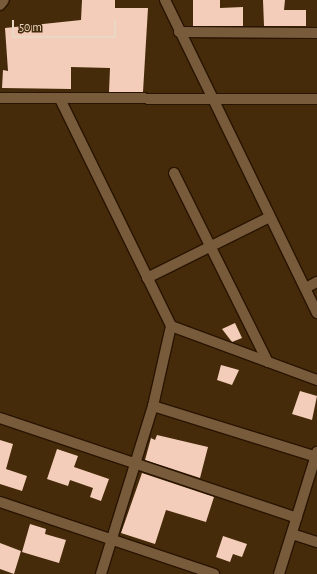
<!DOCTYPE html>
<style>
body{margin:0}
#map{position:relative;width:317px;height:574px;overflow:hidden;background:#452b09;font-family:"Alegreya Sans",sans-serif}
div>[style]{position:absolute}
.building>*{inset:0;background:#f3cdba}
.roads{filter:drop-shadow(1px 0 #281400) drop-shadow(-1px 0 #281400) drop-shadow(0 1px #281400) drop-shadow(0 -1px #281400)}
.minor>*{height:10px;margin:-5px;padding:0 5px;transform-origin:5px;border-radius:5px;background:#785b3b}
span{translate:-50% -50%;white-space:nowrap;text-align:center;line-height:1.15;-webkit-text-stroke:4px #452b09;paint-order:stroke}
.scale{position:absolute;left:12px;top:20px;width:104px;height:18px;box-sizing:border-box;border:2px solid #e9d8c6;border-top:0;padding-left:5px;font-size:12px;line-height:14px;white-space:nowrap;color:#e9d8c6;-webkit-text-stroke:3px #452b09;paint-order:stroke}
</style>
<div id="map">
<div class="building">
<i style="clip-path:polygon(82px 0,115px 0,115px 8px,148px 8px,143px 92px,109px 92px,110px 68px,71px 67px,71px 89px,2px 88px,3px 70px,8px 71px,5px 28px,81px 20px)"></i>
<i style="clip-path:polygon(193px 0,220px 0,220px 8px,243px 7px,243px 26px,193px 26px)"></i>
<i style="clip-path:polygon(263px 0,285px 0,284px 10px,306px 10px,306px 26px,264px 26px)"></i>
<i style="clip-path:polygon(235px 323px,242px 338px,232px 342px,222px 329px)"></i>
<i style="clip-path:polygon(221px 365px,239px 370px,232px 385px,217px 380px)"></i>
<i style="clip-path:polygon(300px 391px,317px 396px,312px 420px,292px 414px)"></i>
<i style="clip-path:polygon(157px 435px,208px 447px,200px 478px,145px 460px,151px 438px,155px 440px)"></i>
<i style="clip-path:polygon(0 440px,13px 444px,6px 469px,27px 476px,22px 491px,0 484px)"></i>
<i style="clip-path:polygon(57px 449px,78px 456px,74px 467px,109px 479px,101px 501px,90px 497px,93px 488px,70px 480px,68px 486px,47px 479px)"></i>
<i style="clip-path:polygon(142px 473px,214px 497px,206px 522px,166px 510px,155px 544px,121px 533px)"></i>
<i style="clip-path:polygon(30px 524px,46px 529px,45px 534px,66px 540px,59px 563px,22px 552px)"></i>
<i style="clip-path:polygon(223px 536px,247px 544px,242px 557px,233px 554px,230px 562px,216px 557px)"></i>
<i style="clip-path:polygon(0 543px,21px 551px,14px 574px,0 569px)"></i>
</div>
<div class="roads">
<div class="minor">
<i style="left:165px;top:0;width:348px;rotate:64.1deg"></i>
<i style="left:0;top:5px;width:6px;rotate:-51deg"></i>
<i style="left:179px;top:32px;width:138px;rotate:0.4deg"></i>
<i style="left:0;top:98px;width:317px;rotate:0.2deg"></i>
<i style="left:60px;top:99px;width:253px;rotate:63.9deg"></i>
<i style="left:171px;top:326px;width:82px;rotate:102.7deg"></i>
<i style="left:153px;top:406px;width:176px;rotate:107.2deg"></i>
<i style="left:174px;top:173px;width:211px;rotate:63.6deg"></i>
<i style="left:147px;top:278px;width:137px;rotate:-26.4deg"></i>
<i style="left:306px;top:288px;width:13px;rotate:-29deg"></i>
<i style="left:171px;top:326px;width:156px;rotate:20.3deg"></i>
<i style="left:153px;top:406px;width:172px;rotate:17.3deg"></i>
<i style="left:0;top:418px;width:313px;rotate:18.6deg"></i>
<i style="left:0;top:502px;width:226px;rotate:18.6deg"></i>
<i style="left:292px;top:534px;width:26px;rotate:18deg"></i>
<i style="left:279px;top:574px;width:128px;rotate:-72.7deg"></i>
</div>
</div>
<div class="scale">50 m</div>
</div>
